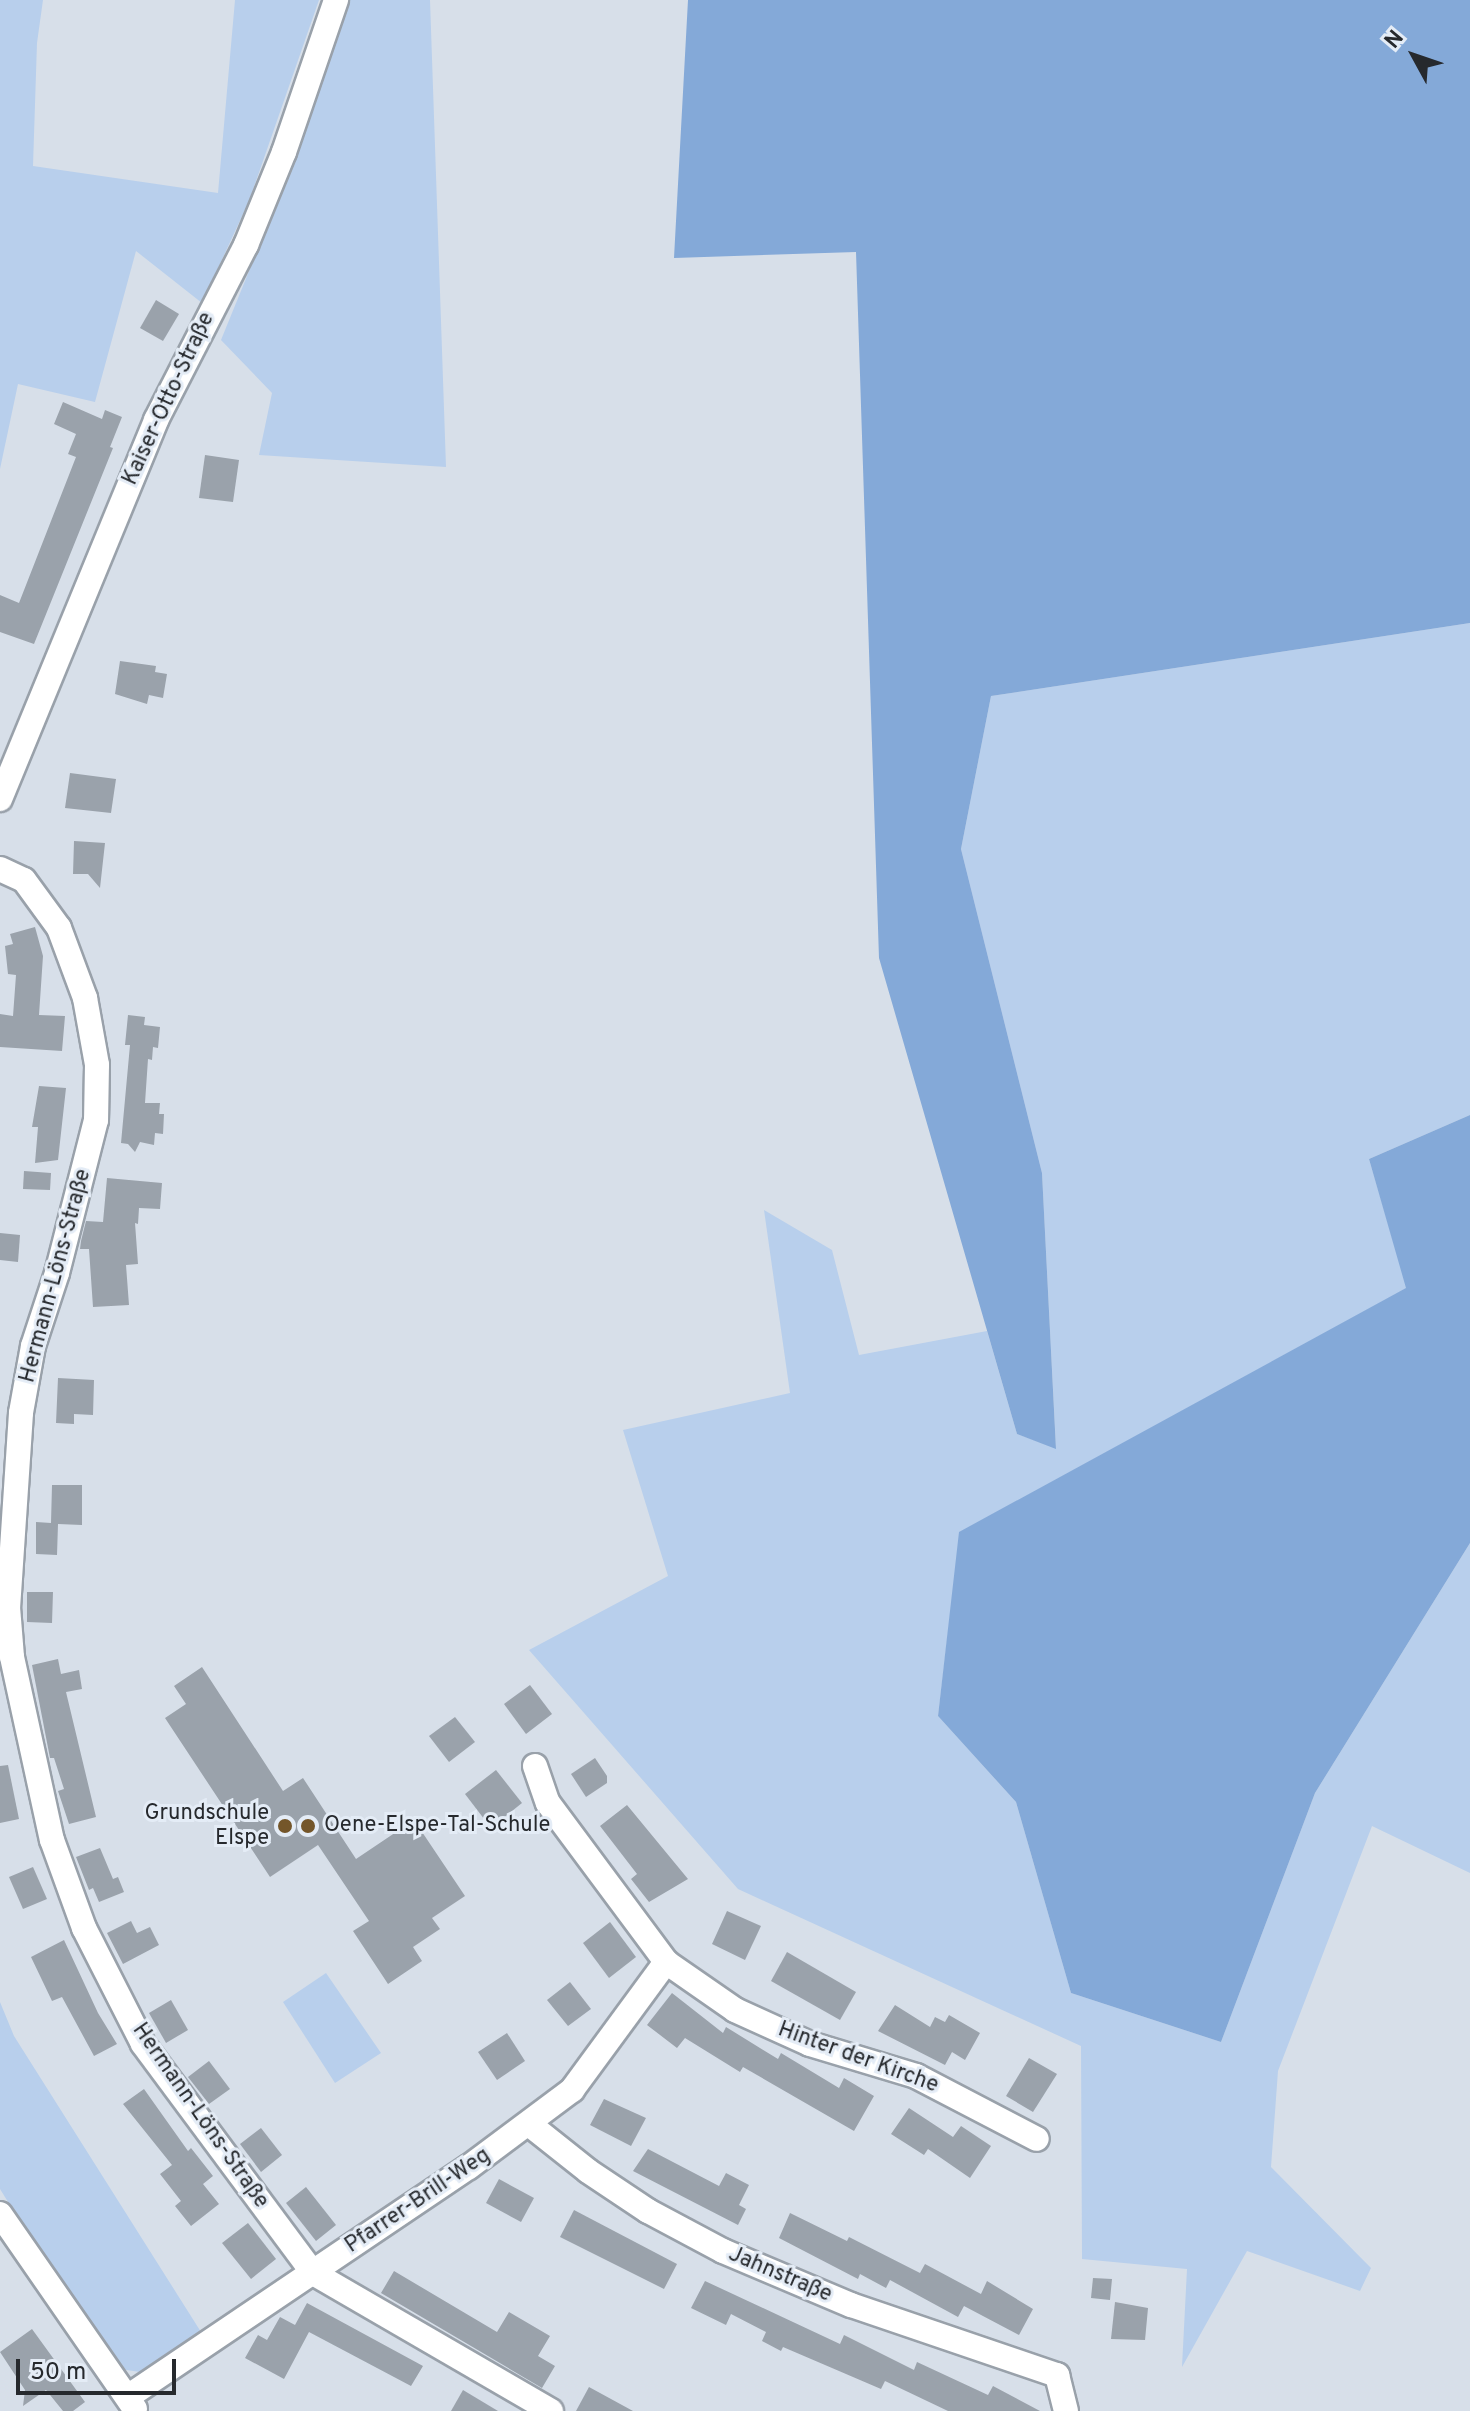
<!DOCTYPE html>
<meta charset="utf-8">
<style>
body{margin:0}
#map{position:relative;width:1470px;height:2411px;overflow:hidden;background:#d7dfe9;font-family:Overpass,sans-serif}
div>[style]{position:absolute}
.green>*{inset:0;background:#b8cfec}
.forest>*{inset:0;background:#84a9d8}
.building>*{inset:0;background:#9aa2ab}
.roads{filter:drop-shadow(2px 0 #99a1aa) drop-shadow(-2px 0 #99a1aa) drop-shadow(0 2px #99a1aa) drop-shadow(0 -2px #99a1aa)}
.street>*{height:24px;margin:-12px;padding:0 12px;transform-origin:12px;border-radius:12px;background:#fff}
.dots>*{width:22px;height:22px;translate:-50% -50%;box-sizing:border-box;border:4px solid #e4ecf6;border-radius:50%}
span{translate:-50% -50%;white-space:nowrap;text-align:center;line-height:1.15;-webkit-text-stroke:6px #e4ecf6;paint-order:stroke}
.street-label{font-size:22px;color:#26292d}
.poi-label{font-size:22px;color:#26292d}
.right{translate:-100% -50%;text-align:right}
.left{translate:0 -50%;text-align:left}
.north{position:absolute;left:1374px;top:16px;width:80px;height:80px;-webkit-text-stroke:6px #e4ecf6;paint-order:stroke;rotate:310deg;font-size:22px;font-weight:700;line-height:32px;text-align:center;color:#26292d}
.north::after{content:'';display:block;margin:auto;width:28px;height:36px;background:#26292d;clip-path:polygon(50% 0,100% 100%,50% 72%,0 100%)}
.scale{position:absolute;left:16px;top:2359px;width:160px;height:36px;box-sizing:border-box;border:4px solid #26292d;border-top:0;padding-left:10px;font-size:24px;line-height:28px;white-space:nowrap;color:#26292d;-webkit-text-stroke:6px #e4ecf6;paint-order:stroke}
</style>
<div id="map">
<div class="green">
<i style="clip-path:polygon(0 0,43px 0,37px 43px,33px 166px,218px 193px,235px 0,319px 0,249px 201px,202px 303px,136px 251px,95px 402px,18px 384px,0 469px)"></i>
<i style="clip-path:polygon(350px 0,430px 0,446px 467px,259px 455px,272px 393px,221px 340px,304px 136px)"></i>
<i style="clip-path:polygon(1470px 623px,1470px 1115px,1369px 1159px,1407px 1288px,960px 1532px,938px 1716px,1016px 1802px,1071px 1993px,1221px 2042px,1315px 1793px,1470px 1543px,1470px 1873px,1372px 1826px,1278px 2071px,1271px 2167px,1371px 2268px,1360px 2291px,1247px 2251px,1182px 2367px,1187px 2269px,1082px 2259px,1081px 2046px,738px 1889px,529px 1650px,668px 1576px,623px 1430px,790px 1393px,764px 1210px,832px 1250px,859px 1355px,987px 1331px,1017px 1434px,1056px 1448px,1042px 1173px,961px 849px,991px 696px)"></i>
<i style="clip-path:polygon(326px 1973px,381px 2053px,335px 2083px,283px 2002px)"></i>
<i style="clip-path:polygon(0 2002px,14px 2036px,201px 2332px,147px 2373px,120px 2369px,57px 2281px,0 2189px)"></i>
</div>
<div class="forest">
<i style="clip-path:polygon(688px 0,1470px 0,1470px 623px,991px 696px,961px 849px,1042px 1173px,1056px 1449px,1017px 1434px,879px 958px,856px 252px,674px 258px)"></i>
<i style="clip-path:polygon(1470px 1115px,1470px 1543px,1315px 1793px,1221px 2042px,1071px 1993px,1016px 1802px,938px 1716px,959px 1532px,1406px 1288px,1369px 1159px)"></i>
</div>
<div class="building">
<i style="clip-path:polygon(156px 300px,179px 314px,163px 341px,140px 328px)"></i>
<i style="clip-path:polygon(63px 402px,102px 419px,105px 410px,122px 417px,110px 447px,113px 448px,34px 644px,0 632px,0 595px,19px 603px,76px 457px,68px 454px,76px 434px,54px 424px)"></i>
<i style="clip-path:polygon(205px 455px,239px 460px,233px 502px,199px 498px)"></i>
<i style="clip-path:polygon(120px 661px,156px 666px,155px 672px,167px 674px,163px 698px,149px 695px,147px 704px,115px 694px)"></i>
<i style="clip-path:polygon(70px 773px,116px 779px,111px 813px,65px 808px)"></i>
<i style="clip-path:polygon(74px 841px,105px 843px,100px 888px,88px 874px,73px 874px)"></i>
<i style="clip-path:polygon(35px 927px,43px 956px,39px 1015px,65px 1016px,62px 1051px,0 1047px,0 1014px,13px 1016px,16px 975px,8px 974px,5px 946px,13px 944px,10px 934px)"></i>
<i style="clip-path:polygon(128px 1015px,145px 1017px,144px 1025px,160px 1027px,158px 1048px,153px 1047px,152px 1060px,148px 1059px,145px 1103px,160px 1103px,159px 1114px,164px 1114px,163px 1134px,155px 1133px,154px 1145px,140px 1142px,135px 1152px,128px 1144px,121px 1143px,130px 1045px,125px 1045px)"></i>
<i style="clip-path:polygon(39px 1086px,66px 1088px,58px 1160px,35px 1163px,38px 1127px,32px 1127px)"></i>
<i style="clip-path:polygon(24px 1171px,51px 1173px,50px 1190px,23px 1189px)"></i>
<i style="clip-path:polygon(107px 1178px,162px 1183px,160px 1209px,139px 1208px,138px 1224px,135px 1223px,138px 1264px,126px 1265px,129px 1305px,93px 1307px,89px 1249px,80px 1249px,81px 1241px,86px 1221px,103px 1222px)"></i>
<i style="clip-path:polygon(0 1233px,20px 1235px,18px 1262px,0 1260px)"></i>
<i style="clip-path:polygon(58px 1378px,94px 1380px,93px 1415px,74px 1414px,74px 1424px,56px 1423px)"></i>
<i style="clip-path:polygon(52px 1485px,82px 1485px,82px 1525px,58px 1524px,57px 1555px,36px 1554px,36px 1522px,51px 1523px)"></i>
<i style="clip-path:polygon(27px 1592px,53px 1592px,52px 1623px,27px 1622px)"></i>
<i style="clip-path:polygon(58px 1659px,61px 1674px,79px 1670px,82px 1689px,66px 1692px,96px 1817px,69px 1824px,58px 1791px,64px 1789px,54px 1758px,50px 1758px,32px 1665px)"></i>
<i style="clip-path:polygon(202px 1667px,283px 1791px,303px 1778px,356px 1859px,414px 1820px,465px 1896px,432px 1918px,440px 1929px,413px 1947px,422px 1961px,388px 1984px,353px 1931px,369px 1921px,318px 1845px,270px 1877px,165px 1718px,186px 1704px,174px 1686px)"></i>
<i style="clip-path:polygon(530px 1685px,552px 1714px,526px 1734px,504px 1704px)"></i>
<i style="clip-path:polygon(455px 1717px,475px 1742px,449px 1762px,429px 1736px)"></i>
<i style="clip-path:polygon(595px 1758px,607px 1776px,607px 1783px,586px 1797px,571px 1774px)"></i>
<i style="clip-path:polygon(8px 1765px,19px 1819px,0 1823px,0 1766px)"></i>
<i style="clip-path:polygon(496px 1770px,522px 1803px,491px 1828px,465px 1794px)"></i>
<i style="clip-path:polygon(627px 1805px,688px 1879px,649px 1902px,631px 1879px,637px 1874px,600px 1826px)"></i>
<i style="clip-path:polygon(100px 1848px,113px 1879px,118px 1877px,124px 1892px,99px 1902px,93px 1888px,89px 1890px,76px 1857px)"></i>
<i style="clip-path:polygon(33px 1867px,47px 1899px,23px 1909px,9px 1877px)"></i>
<i style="clip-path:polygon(727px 1911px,761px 1926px,745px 1960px,712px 1944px)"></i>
<i style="clip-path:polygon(131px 1921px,137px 1933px,150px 1927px,159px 1945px,123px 1964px,107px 1933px)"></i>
<i style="clip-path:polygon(610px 1922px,636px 1957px,609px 1978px,583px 1943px)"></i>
<i style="clip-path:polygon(64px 1940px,98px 2013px,117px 2044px,94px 2056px,62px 1997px,52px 2001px,31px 1957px)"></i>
<i style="clip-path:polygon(787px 1952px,856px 1992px,840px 2020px,771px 1981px)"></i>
<i style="clip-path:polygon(570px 1982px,591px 2009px,568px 2026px,547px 2000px)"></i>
<i style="clip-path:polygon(672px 1993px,723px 2033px,726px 2027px,778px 2059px,781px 2053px,839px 2088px,844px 2078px,874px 2096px,854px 2131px,743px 2067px,740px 2072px,685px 2038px,677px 2048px,647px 2025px)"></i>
<i style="clip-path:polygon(171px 2000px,188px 2030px,166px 2043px,149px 2013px)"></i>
<i style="clip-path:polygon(895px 2005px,930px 2027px,935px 2017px,945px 2022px,949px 2015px,980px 2033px,965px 2060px,952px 2052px,945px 2065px,878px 2031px)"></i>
<i style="clip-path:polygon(507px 2033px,525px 2061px,497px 2080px,478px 2052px)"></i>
<i style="clip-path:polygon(1029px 2058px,1057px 2074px,1033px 2112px,1006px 2096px)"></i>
<i style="clip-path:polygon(209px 2061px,230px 2089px,209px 2104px,188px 2077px)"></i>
<i style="clip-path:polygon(144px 2089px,188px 2151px,191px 2148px,213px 2176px,203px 2184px,219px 2204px,191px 2226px,175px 2206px,181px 2201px,160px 2174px,172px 2165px,123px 2104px)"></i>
<i style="clip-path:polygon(604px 2099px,646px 2118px,631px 2146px,590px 2125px)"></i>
<i style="clip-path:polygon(909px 2108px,953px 2137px,961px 2126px,991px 2146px,970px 2178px,928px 2149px,924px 2155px,891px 2134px)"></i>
<i style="clip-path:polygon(261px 2128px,282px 2155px,261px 2172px,240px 2144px)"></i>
<i style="clip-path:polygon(648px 2149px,719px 2186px,726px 2173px,749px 2185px,739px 2205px,746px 2209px,738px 2225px,633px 2171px)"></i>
<i style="clip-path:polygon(499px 2179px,534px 2198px,521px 2222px,486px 2203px)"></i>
<i style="clip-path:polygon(306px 2187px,336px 2225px,316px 2241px,286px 2203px)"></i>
<i style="clip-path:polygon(574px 2210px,677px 2264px,664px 2289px,560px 2237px)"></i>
<i style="clip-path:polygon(790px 2213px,847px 2241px,849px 2237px,920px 2273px,925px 2264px,981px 2294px,987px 2281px,1033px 2309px,1019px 2335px,964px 2306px,958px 2317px,890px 2280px,886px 2288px,860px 2274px,858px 2279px,779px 2238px)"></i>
<i style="clip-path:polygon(248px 2223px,276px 2259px,251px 2279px,222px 2243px)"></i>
<i style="clip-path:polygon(394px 2271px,497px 2332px,509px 2312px,550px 2336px,538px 2356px,555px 2366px,542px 2388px,381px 2293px)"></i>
<i style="clip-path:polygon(1093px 2278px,1112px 2279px,1110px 2300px,1091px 2298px)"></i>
<i style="clip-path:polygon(705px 2281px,840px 2344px,844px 2335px,914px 2370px,917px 2362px,988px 2395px,993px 2386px,1040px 2411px,948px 2411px,885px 2381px,881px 2389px,783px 2347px,781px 2351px,762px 2341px,766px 2332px,731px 2314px,726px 2325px,691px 2308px)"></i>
<i style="clip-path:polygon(1115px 2302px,1148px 2308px,1145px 2340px,1111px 2339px)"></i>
<i style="clip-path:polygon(307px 2303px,423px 2366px,411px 2386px,309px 2332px,284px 2379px,245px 2358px,258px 2335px,267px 2340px,280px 2317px,295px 2325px)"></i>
<i style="clip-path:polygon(32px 2329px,85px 2402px,73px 2411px,63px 2411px,46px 2390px,23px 2406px,25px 2390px,0 2352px)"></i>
<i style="clip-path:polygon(589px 2387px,633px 2411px,576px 2411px)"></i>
<i style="clip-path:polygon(463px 2390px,498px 2411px,451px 2411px)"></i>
</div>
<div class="roads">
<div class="street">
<i style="left:0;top:799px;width:410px;rotate:-67.6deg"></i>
<i style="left:156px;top:420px;width:197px;rotate:-62.8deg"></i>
<i style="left:246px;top:245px;width:100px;rotate:-67.8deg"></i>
<i style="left:284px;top:152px;width:161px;rotate:-71.1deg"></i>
<i style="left:0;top:869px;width:26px;rotate:25deg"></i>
<i style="left:24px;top:880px;width:59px;rotate:53.9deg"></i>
<i style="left:59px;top:928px;width:75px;rotate:69.6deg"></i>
<i style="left:85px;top:998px;width:68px;rotate:79.8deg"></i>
<i style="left:97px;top:1065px;width:55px;rotate:91deg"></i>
<i style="left:96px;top:1120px;width:158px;rotate:104.3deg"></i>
<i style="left:57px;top:1273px;width:77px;rotate:108.2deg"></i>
<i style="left:33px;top:1346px;width:68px;rotate:100.2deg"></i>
<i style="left:21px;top:1413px;width:194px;rotate:93.8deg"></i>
<i style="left:8px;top:1607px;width:50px;rotate:85.4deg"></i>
<i style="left:12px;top:1657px;width:187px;rotate:77.7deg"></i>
<i style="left:52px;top:1840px;width:94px;rotate:70deg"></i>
<i style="left:84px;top:1928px;width:130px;rotate:63deg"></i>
<i style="left:143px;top:2044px;width:285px;rotate:53.4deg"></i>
<i style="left:313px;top:2273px;width:275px;rotate:30.1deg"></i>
<i style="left:535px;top:1766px;width:39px;rotate:71deg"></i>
<i style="left:548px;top:1803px;width:198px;rotate:53.4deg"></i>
<i style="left:666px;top:1962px;width:84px;rotate:34.8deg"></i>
<i style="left:735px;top:2010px;width:82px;rotate:24.4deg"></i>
<i style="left:810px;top:2044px;width:111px;rotate:16.8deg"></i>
<i style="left:916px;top:2076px;width:136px;rotate:27.5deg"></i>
<i style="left:529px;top:2124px;width:75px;rotate:38.5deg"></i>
<i style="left:588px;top:2171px;width:72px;rotate:33.7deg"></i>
<i style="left:648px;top:2211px;width:85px;rotate:28.1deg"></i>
<i style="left:723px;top:2251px;width:139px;rotate:22.9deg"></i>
<i style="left:851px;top:2305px;width:218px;rotate:18.8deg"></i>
<i style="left:1057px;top:2375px;width:37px;rotate:76deg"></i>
<i style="left:0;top:2214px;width:237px;rotate:55.3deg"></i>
<i style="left:129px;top:2396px;width:410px;rotate:-34deg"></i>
<i style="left:469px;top:2167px;width:129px;rotate:-36.8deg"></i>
<i style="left:572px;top:2090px;width:159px;rotate:-53.7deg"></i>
</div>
</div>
<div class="dots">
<i style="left:285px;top:1826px;background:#74562a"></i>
<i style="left:308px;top:1826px;background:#74562a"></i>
</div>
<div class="street-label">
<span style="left:169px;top:399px;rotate:-65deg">Kaiser-Otto-Straße</span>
<span style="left:56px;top:1276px;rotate:-75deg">Hermann-Löns-Straße</span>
<span style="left:858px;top:2058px;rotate:20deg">Hinter der Kirche</span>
<span style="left:200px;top:2116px;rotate:55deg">Hermann-Löns-Straße</span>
<span style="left:418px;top:2201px;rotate:-34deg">Pfarrer-Brill-Weg</span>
<span style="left:780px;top:2275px;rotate:23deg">Jahnstraße</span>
</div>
<div class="poi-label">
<span class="right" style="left:269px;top:1826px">Grundschule<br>Elspe</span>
<span class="left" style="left:324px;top:1826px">Oene-Elspe-Tal-Schule</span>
</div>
<div class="north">N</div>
<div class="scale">50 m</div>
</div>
